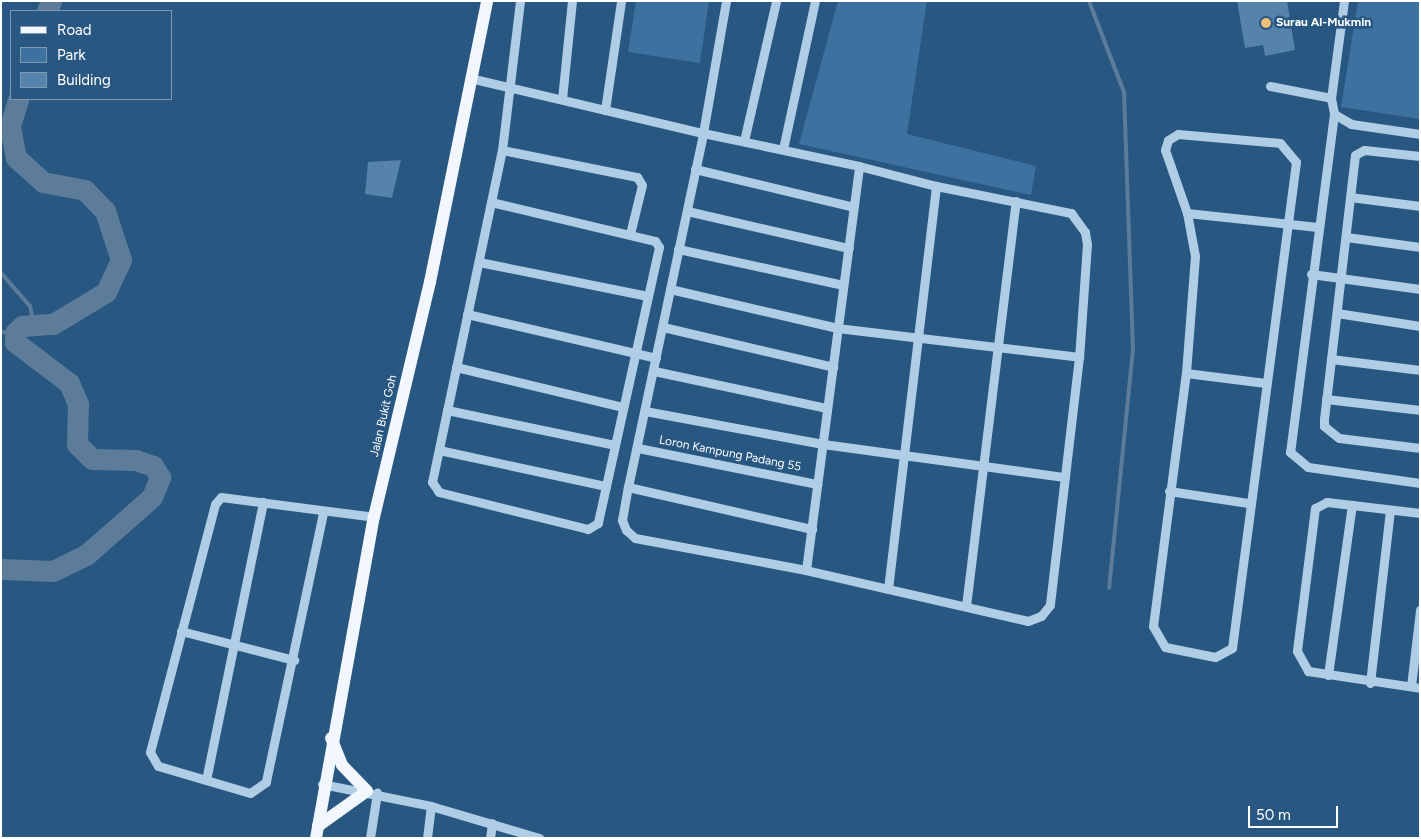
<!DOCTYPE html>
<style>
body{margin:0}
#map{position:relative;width:1421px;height:839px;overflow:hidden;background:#285781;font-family:Figtree,sans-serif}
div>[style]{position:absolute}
.green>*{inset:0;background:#3d719f}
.stream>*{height:4px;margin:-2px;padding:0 2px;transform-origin:2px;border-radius:2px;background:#5c7c99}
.river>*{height:21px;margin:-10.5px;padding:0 10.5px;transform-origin:10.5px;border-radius:10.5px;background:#5c7c99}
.building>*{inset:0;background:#5583ac}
.minor>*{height:9px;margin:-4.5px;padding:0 4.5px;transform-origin:4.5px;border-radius:4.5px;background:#b0cde6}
.major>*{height:12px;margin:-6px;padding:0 6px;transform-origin:6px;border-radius:6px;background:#f1f7fd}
.dots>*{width:14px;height:14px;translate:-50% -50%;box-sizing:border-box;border:2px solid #285781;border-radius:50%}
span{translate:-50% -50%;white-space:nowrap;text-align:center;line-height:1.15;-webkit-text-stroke:5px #285781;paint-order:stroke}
.poi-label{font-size:12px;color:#fff;font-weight:700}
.left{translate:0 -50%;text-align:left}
.street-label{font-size:12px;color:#fff}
.frame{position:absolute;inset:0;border:2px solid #fff;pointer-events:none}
.legend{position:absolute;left:10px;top:10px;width:162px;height:90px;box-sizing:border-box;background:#285781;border:1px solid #7e9ab3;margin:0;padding:6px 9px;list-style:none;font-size:15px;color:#fff}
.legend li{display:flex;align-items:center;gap:10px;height:25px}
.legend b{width:25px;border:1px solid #7e9ab3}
.scale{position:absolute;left:1248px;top:806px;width:90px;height:22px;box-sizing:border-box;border:2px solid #fff;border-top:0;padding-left:6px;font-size:15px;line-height:18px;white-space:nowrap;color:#fff;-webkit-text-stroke:4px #285781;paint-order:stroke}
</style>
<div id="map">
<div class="green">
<i style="clip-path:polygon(636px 1px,709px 1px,700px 63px,628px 52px)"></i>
<i style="clip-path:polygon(838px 1px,927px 1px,907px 134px,1036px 166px,1031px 195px,799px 144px)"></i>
<i style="clip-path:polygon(1358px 1px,1420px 1px,1420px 119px,1341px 107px)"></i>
</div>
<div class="stream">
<i style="left:1089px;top:1px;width:97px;rotate:69deg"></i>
<i style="left:1124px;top:92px;width:257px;rotate:88deg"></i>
<i style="left:1133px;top:349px;width:240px;rotate:95.7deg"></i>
<i style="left:1px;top:273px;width:44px;rotate:48.7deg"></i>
<i style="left:30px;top:306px;width:18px;rotate:77deg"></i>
<i style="left:1px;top:332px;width:14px;rotate:4deg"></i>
</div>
<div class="river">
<i style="left:47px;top:11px;width:11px;rotate:-68deg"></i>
<i style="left:1px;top:569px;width:52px;rotate:2.2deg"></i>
<i style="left:53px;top:571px;width:37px;rotate:-26deg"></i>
<i style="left:86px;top:555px;width:88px;rotate:-41.3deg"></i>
<i style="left:152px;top:497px;width:22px;rotate:-68deg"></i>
<i style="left:160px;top:477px;width:13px;rotate:-122deg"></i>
<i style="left:153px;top:466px;width:18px;rotate:-161deg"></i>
<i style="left:136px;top:460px;width:44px;rotate:-178.7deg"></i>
<i style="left:92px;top:459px;width:21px;rotate:-135deg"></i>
<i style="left:77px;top:444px;width:40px;rotate:-88.6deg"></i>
<i style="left:78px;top:404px;width:23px;rotate:-113deg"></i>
<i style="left:69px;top:383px;width:68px;rotate:-142.8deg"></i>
<i style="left:15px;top:342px;width:9px;rotate:-90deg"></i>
<i style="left:15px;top:333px;width:10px;rotate:-45deg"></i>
<i style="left:22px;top:326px;width:31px;rotate:-4deg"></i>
<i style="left:53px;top:324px;width:62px;rotate:-31.1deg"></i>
<i style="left:106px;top:292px;width:35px;rotate:-65deg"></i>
<i style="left:121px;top:260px;width:52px;rotate:-108.1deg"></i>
<i style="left:105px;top:211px;width:29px;rotate:-134deg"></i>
<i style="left:85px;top:190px;width:43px;rotate:-169.2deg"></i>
<i style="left:43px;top:182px;width:36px;rotate:-138deg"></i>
<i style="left:16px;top:158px;width:33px;rotate:-101deg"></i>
<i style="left:10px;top:126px;width:28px;rotate:-73deg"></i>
</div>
<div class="building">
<i style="clip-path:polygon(1237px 1px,1287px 1px,1295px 50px,1265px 56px,1263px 45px,1245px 48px)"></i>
<i style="clip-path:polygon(401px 160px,392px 198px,365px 194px,368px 162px)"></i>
</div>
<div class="minor">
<i style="left:1344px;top:1px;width:98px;rotate:97.6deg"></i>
<i style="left:1331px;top:98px;width:16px;rotate:79deg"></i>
<i style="left:1334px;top:114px;width:20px;rotate:30deg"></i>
<i style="left:1351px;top:124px;width:70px;rotate:8.2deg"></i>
<i style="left:474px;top:79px;width:235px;rotate:13.3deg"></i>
<i style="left:703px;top:133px;width:159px;rotate:11.9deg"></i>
<i style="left:859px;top:166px;width:80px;rotate:14.6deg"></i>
<i style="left:936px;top:186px;width:138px;rotate:11.3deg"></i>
<i style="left:1071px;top:213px;width:24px;rotate:54deg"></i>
<i style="left:1085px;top:232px;width:12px;rotate:81deg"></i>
<i style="left:1087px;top:244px;width:113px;rotate:94deg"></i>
<i style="left:1079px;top:357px;width:250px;rotate:96.7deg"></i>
<i style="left:1050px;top:605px;width:14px;rotate:129deg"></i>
<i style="left:1041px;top:616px;width:14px;rotate:159deg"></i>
<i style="left:1028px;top:621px;width:228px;rotate:-167.1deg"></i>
<i style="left:806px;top:570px;width:174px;rotate:-169.4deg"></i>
<i style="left:635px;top:538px;width:12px;rotate:-138deg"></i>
<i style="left:626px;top:530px;width:11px;rotate:-112deg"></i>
<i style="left:622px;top:520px;width:34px;rotate:-80deg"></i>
<i style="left:628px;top:487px;width:362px;rotate:-78deg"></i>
<i style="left:703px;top:133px;width:134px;rotate:-80.1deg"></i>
<i style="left:1270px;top:86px;width:62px;rotate:11.1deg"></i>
<i style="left:562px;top:99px;width:99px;rotate:-84.2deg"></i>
<i style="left:605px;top:110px;width:110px;rotate:-81.6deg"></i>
<i style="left:1334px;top:114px;width:341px;rotate:97.4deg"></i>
<i style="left:1290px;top:452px;width:23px;rotate:40deg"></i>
<i style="left:1308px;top:467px;width:113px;rotate:8.1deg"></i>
<i style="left:1178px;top:134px;width:102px;rotate:5deg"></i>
<i style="left:1280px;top:143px;width:25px;rotate:50deg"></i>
<i style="left:1296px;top:162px;width:490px;rotate:97.5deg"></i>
<i style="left:1232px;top:648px;width:19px;rotate:152deg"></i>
<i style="left:1215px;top:657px;width:51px;rotate:-168.7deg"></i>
<i style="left:1165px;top:647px;width:24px;rotate:-120deg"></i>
<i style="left:1153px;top:626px;width:255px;rotate:-82.6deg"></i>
<i style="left:1186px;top:373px;width:117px;rotate:-85.6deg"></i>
<i style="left:1195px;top:256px;width:44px;rotate:-100.5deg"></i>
<i style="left:1187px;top:213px;width:67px;rotate:-109.2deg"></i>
<i style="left:1165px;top:150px;width:10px;rotate:-73deg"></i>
<i style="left:1168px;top:140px;width:12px;rotate:-31deg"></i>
<i style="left:744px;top:141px;width:144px;rotate:-77.1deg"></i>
<i style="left:783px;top:149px;width:151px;rotate:-77.8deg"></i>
<i style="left:502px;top:150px;width:138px;rotate:11.3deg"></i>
<i style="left:637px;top:177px;width:9px;rotate:58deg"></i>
<i style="left:642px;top:185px;width:50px;rotate:103.8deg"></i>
<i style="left:1420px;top:156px;width:56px;rotate:-173.9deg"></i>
<i style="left:1364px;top:150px;width:10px;rotate:151deg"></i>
<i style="left:1355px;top:155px;width:266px;rotate:96.7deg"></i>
<i style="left:1324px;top:419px;width:7px;rotate:90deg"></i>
<i style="left:1324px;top:426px;width:19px;rotate:39deg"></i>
<i style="left:1339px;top:438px;width:82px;rotate:7deg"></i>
<i style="left:695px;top:169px;width:163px;rotate:13.4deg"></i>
<i style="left:1350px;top:197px;width:71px;rotate:7.3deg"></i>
<i style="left:491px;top:202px;width:169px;rotate:13.4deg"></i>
<i style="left:655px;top:241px;width:7px;rotate:56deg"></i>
<i style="left:659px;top:247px;width:283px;rotate:102.5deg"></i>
<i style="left:598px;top:523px;width:12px;rotate:149deg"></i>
<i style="left:588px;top:529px;width:154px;rotate:-166.1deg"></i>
<i style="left:439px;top:492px;width:12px;rotate:-125deg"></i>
<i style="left:432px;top:482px;width:339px;rotate:-78.1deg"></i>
<i style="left:502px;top:150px;width:150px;rotate:-83.1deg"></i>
<i style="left:687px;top:211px;width:166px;rotate:12.9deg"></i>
<i style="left:1187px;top:213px;width:131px;rotate:6.1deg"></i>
<i style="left:1346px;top:237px;width:75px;rotate:7.7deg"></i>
<i style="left:678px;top:249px;width:169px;rotate:12.3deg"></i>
<i style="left:479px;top:262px;width:172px;rotate:11.4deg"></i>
<i style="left:1311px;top:274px;width:110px;rotate:7.8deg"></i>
<i style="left:670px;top:289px;width:171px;rotate:13.1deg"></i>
<i style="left:837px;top:328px;width:244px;rotate:6.8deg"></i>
<i style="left:1337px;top:313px;width:84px;rotate:8.9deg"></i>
<i style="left:467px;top:314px;width:194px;rotate:13.1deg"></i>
<i style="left:663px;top:327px;width:175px;rotate:13.2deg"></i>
<i style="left:1331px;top:359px;width:90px;rotate:7deg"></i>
<i style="left:456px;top:367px;width:172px;rotate:13.5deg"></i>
<i style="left:654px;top:371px;width:177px;rotate:12.1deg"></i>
<i style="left:1186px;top:373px;width:80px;rotate:7.2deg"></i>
<i style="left:1326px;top:399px;width:95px;rotate:6.7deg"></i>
<i style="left:447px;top:410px;width:171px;rotate:11.8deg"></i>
<i style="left:645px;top:411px;width:181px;rotate:10.5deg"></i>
<i style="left:823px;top:444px;width:244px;rotate:7.8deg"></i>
<i style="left:638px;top:448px;width:183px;rotate:11.4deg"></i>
<i style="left:439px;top:450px;width:171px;rotate:12.2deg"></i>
<i style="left:628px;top:487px;width:189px;rotate:12.9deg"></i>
<i style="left:1169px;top:491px;width:80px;rotate:8.6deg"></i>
<i style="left:323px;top:513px;width:275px;rotate:102deg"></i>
<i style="left:266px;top:782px;width:19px;rotate:145deg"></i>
<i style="left:250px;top:793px;width:96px;rotate:-163.6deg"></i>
<i style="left:158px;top:766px;width:16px;rotate:-120deg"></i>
<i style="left:150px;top:752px;width:256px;rotate:-75.3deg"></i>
<i style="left:215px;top:504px;width:9px;rotate:-49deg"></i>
<i style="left:221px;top:497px;width:154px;rotate:7.4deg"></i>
<i style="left:1420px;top:513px;width:94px;rotate:-173.3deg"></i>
<i style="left:1327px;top:502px;width:13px;rotate:153deg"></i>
<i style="left:1315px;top:508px;width:144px;rotate:97.2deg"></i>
<i style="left:1297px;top:651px;width:23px;rotate:61deg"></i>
<i style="left:1308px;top:671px;width:113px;rotate:8.6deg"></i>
<i style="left:806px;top:570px;width:407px;rotate:-82.5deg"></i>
<i style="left:888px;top:589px;width:406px;rotate:-83.2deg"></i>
<i style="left:966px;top:606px;width:408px;rotate:-83deg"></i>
<i style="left:181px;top:631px;width:117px;rotate:14.4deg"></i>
<i style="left:1328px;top:675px;width:172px;rotate:-82deg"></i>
<i style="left:1370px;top:683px;width:174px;rotate:-83.4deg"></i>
<i style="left:1411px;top:686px;width:77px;rotate:-83.2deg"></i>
<i style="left:206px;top:780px;width:284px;rotate:-78.4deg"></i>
<i style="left:322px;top:784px;width:111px;rotate:11.4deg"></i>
<i style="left:431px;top:806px;width:113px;rotate:16.5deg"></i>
<i style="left:370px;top:838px;width:46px;rotate:-81.2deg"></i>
<i style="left:427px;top:838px;width:32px;rotate:-83deg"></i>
<i style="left:490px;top:838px;width:15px;rotate:-82deg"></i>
</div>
<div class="major">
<i style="left:318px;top:826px;width:60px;rotate:-35.5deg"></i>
<i style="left:367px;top:791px;width:36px;rotate:-134deg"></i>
<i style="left:342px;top:765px;width:29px;rotate:-112deg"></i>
<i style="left:316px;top:838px;width:326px;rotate:-79.8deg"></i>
<i style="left:374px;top:517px;width:242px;rotate:-76.6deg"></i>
<i style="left:430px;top:282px;width:287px;rotate:-78.5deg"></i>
</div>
<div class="dots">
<i style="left:1266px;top:23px;background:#eec177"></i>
</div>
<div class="poi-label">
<span class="left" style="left:1276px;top:23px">Surau Al-Mukmin</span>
</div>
<div class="street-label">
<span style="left:384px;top:416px;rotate:-77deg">Jalan Bukit Goh</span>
<span style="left:730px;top:454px;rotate:11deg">Loron Kampung Padang 55</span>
</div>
<div class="frame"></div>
<ul class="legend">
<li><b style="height:6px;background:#f1f7fd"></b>Road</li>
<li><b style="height:14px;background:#3d719f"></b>Park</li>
<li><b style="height:14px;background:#5583ac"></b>Building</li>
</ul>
<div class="scale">50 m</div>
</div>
